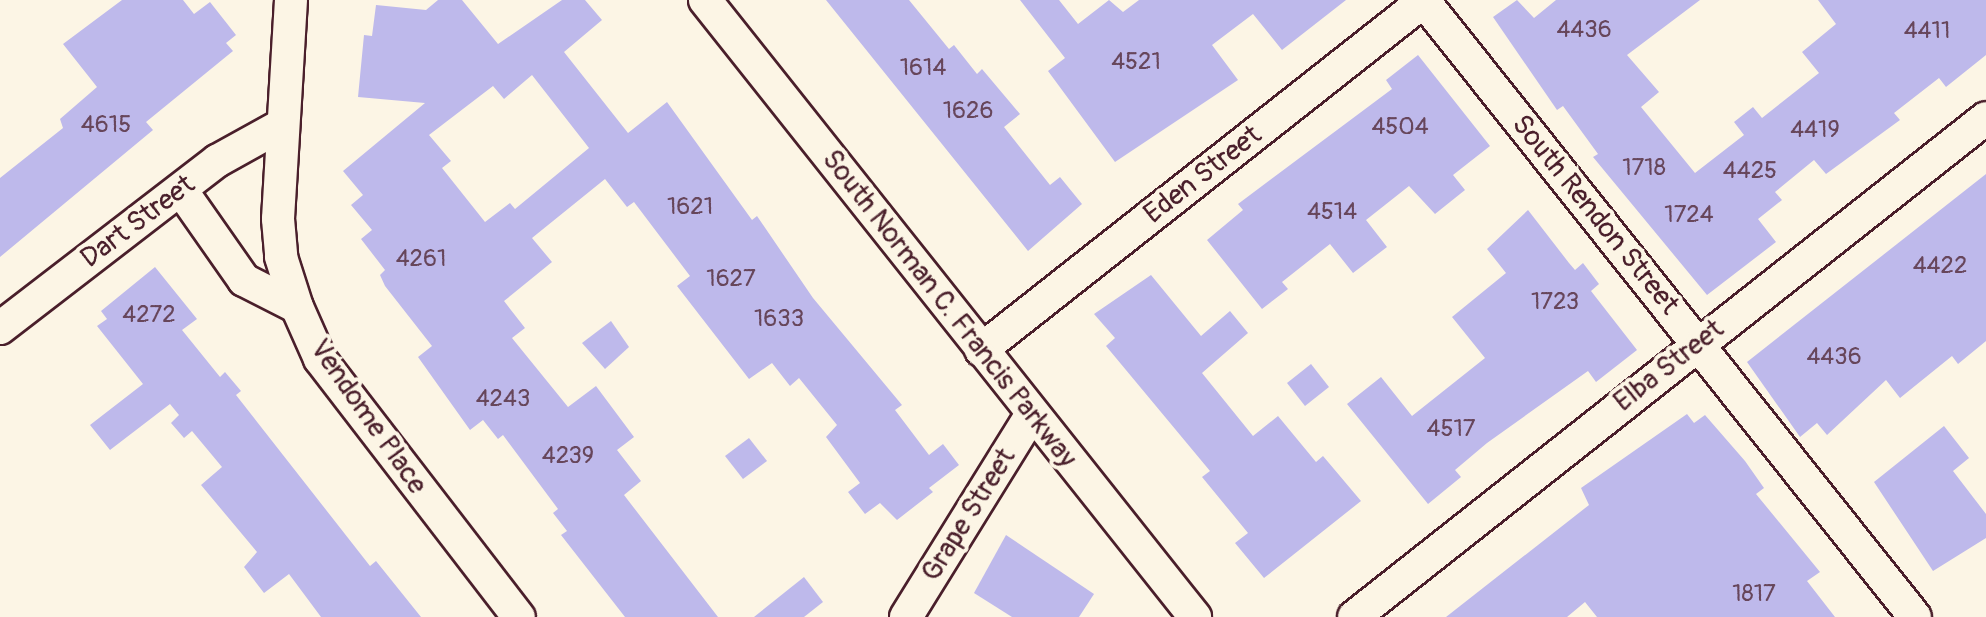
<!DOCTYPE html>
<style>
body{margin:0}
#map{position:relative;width:1986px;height:617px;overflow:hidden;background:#fcf5e5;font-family:Pangolin,sans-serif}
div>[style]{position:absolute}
.building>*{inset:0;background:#beb9eb}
.roads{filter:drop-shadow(2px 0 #4a1f2b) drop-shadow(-2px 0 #4a1f2b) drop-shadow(0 2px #4a1f2b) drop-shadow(0 -2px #4a1f2b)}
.minor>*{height:32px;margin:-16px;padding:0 16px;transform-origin:16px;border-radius:16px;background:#fcf5e5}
span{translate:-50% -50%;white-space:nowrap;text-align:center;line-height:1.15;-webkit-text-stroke:8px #fcf5e5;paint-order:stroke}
.number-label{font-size:24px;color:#67465b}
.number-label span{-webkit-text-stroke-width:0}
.street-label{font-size:28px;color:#4a1f2b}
</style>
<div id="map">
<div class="building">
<i style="clip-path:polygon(122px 0,183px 0,194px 14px,210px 2px,236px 35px,226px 43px,233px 51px,146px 122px,153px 130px,0 257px,0 178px,63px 128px,60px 119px,97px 87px,63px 44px)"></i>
<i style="clip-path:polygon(evenodd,438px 0,462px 0,498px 44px,562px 0,585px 0,602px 20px,564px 52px,628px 133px,667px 102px,752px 220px,757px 216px,813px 298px,902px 405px,895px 410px,929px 455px,943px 444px,959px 465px,929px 488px,933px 492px,897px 520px,880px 503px,865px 514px,848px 492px,860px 483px,826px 437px,837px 425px,799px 378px,790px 386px,772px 363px,749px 379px,677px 286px,690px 276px,634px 202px,627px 207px,605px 179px,532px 238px,552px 262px,504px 301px,525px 328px,512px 338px,568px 407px,596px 386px,634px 437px,617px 450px,641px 481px,624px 495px,718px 617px,625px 617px,561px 535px,567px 531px,553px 513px,558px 509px,503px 435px,498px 439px,483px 420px,470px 430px,418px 357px,432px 346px,385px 286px,380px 275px,385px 270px,361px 239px,372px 230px,351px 205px,363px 195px,343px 171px,425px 103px,358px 97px,364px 35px,372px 36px,376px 5px,426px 10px,438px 0,532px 75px,589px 148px,515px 209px,510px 203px,485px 222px,442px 168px,451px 161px,429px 135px,493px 86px,504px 99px,532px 75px)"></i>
<i style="clip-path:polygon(826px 0,909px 0,949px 49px,954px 45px,977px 74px,982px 69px,1020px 114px,1004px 127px,1050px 185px,1060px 177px,1082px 204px,1028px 251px)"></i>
<i style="clip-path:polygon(1020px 0,1059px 0,1078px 24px,1109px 0,1123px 12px,1139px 0,1346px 0,1282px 50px,1253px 14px,1212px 45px,1238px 80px,1115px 162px,1048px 71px,1065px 58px)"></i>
<i style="clip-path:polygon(1517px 0,1534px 18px,1556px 0,1700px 0,1627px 55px,1659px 92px,1641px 107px,1695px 173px,1744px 135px,1734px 122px,1753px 107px,1762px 118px,1819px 73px,1802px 52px,1836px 24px,1818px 0,1986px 0,1986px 55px,1946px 87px,1939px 78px,1894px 113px,1900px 120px,1826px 174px,1814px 160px,1775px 192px,1782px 200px,1758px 219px,1776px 242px,1707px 295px,1593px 157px,1598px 154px,1563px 106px,1557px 110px,1493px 17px)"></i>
<i style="clip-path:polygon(1418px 55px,1490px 146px,1453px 175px,1465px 190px,1435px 214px,1409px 186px,1366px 220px,1387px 247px,1353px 273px,1330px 244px,1282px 282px,1288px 289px,1262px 309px,1207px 240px,1243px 210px,1238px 204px,1392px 89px,1386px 80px)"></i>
<i style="clip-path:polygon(1986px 174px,1986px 341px,1958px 364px,1952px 356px,1900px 398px,1886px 380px,1827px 435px,1817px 423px,1800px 437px,1747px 362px)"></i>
<i style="clip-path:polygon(1528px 210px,1569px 263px,1575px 270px,1583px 263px,1599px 284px,1591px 291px,1637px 350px,1596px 382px,1588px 371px,1487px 443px,1455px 470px,1461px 477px,1428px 504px,1347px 404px,1381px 377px,1412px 416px,1485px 358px,1452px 317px,1506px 273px,1487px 249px)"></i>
<i style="clip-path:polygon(155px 267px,197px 319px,182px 330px,220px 377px,225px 372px,241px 391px,236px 395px,370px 566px,376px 561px,421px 617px,321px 617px,289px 574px,264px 593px,244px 567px,257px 552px,201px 485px,222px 467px,192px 431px,184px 438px,171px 423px,179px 415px,170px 404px,110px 450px,90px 425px,143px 384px,97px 326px,107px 319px,101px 311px)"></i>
<i style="clip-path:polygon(1151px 275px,1201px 336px,1230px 311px,1248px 333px,1202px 373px,1253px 436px,1278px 416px,1316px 462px,1323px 456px,1361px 501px,1264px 578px,1235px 543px,1248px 533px,1202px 477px,1210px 471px,1106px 346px,1115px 338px,1094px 314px)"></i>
<i style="clip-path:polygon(611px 321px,629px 347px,605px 369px,582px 343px)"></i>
<i style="clip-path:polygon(1311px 364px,1329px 387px,1305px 406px,1287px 383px)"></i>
<i style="clip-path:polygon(1687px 414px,1694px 423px,1705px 415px,1745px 461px,1764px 488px,1756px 494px,1820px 572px,1807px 581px,1835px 617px,1597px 617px,1585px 602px,1567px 617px,1446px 617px,1589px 505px,1581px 488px)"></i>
<i style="clip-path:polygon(1944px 426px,1969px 458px,1953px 471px,1986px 514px,1986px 538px,1933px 571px,1874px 482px)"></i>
<i style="clip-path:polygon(749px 438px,767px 461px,743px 479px,725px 456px)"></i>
<i style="clip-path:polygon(1006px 535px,1094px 594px,1079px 617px,1012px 617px,974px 593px)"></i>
<i style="clip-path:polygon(804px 577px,823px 602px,804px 617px,754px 617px)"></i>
</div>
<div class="roads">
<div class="minor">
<i style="left:291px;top:0;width:219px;rotate:93.4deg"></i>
<i style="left:278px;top:219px;width:38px;rotate:85deg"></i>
<i style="left:281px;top:257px;width:52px;rotate:72.3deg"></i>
<i style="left:297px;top:307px;width:57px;rotate:66.1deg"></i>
<i style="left:320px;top:359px;width:326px;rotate:52.4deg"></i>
<i style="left:705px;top:0;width:788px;rotate:51.54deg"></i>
<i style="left:1423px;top:0;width:789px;rotate:51.43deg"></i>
<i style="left:181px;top:190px;width:110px;rotate:55deg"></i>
<i style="left:244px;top:280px;width:59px;rotate:27deg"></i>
<i style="left:0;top:328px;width:274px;rotate:-37.6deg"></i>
<i style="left:217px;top:161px;width:74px;rotate:-29deg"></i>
<i style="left:981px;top:350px;width:565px;rotate:-38.25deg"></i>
<i style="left:906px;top:617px;width:239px;rotate:-58.2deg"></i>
<i style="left:1354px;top:617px;width:805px;rotate:-38.29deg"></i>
</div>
</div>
<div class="number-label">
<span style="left:1584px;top:30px">4436</span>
<span style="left:1927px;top:31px">4411</span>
<span style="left:1136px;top:62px">4521</span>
<span style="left:923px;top:68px">1614</span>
<span style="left:968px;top:111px">1626</span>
<span style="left:106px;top:125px">4615</span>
<span style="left:1400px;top:127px">4504</span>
<span style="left:1815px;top:130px">4419</span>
<span style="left:1644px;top:168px">1718</span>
<span style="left:1750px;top:171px">4425</span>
<span style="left:690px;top:207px">1621</span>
<span style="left:1332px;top:212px">4514</span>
<span style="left:1689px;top:215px">1724</span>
<span style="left:421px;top:259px">4261</span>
<span style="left:1940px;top:266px">4422</span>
<span style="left:731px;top:279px">1627</span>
<span style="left:1555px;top:302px">1723</span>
<span style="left:149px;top:315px">4272</span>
<span style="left:779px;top:319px">1633</span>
<span style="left:1834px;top:357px">4436</span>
<span style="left:503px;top:399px">4243</span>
<span style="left:1451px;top:429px">4517</span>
<span style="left:568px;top:456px">4239</span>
<span style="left:1754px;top:594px">1817</span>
</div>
<div class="street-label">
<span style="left:1203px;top:175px;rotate:-38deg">Eden Street</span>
<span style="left:1595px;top:215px;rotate:51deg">South Rendon Street</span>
<span style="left:138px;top:222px;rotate:-37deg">Dart Street</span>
<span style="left:949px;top:309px;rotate:52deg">South Norman C. Francis Parkway</span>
<span style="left:1669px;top:366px;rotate:-38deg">Elba Street</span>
<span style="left:368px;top:417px;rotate:55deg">Vendome Place</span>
<span style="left:969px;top:515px;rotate:-58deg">Grape Street</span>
</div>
</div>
